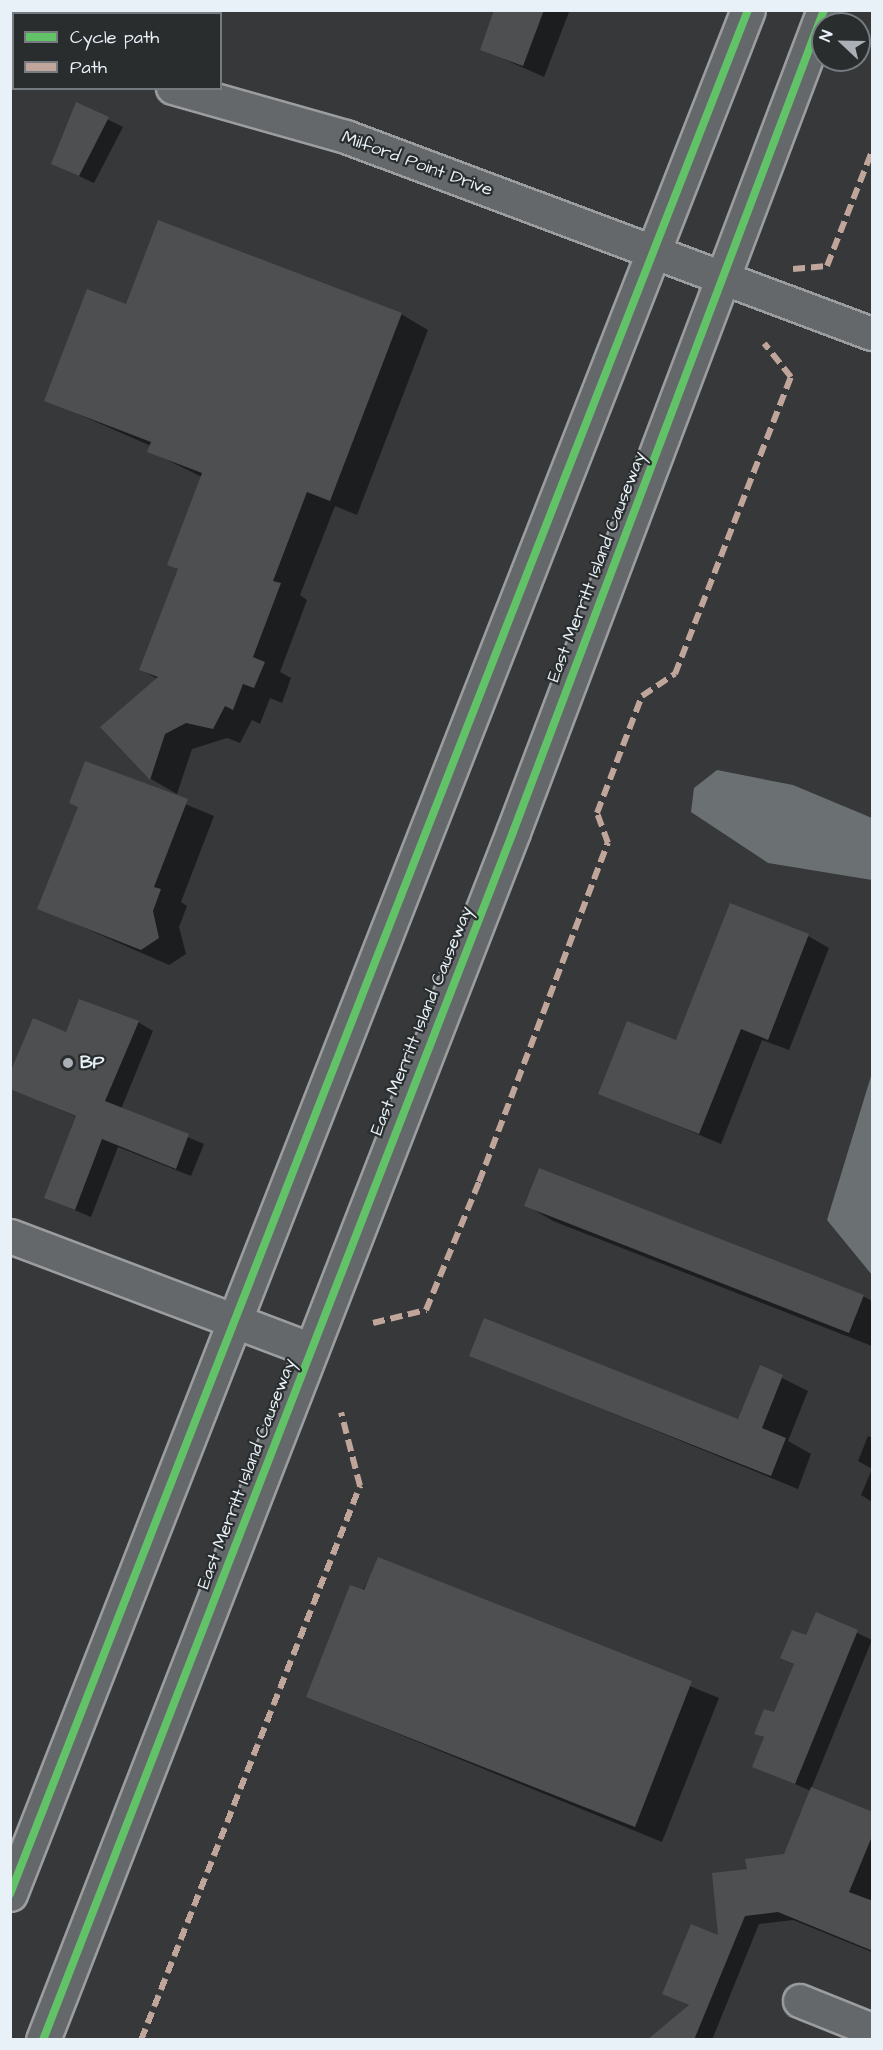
<!DOCTYPE html>
<style>
body{margin:0}
#map{position:relative;width:883px;height:2050px;overflow:hidden;background:#363839;font-family:"Architects Daughter",sans-serif}
div>[style]{position:absolute}
.water>*{inset:0;background:#6b7073}
.shadow>*{inset:0;background:#0007}
.building>*{inset:0;background:#4e4f50}
.roads{filter:drop-shadow(2px 0 #9b9d9f) drop-shadow(-2px 0 #9b9d9f) drop-shadow(0 2px #9b9d9f) drop-shadow(0 -2px #9b9d9f)}
.street>*{height:32px;margin:-16px;padding:0 16px;transform-origin:16px;border-radius:16px;background:#65686b}
.secondary>*{height:33px;margin:-16.5px;padding:0 16.5px;transform-origin:16.5px;border-radius:16.5px;background:#65686b}
.primary>*{height:33px;margin:-16.5px;padding:0 16.5px;transform-origin:16.5px;border-radius:16.5px;background:#65686b}
.quiet>*{height:6px;margin-top:-3px;transform-origin:0;background:repeating-linear-gradient(90deg,#c0a59a 0 12px,transparent 0 18px)}
.cycleway>*{height:8px;margin:-4px;padding:0 4px;transform-origin:4px;border-radius:4px;background:#61c268}
.dots>*{width:16px;height:16px;translate:-50% -50%;box-sizing:border-box;border:3px solid #2a2d2e;border-radius:50%}
span{translate:-50% -50%;white-space:nowrap;text-align:center;line-height:1.15;-webkit-text-stroke:4.5px #2a2d2e;paint-order:stroke}
.street-label{font-size:18px;color:#e8f1f8}
.poi-label{font-size:18px;color:#e8f1f8;font-weight:700}
.left{translate:0 -50%;text-align:left}
.frame{position:absolute;inset:0;border:12px solid #e8f1f8;pointer-events:none}
.legend{position:absolute;left:12px;top:12px;width:210px;height:78px;box-sizing:border-box;background:#2a2d2e;border:2px solid #767b7f;margin:0;padding:8px 10px;list-style:none;font-size:18px;color:#e8f1f8}
.legend li{display:flex;align-items:center;gap:12px;height:30px}
.legend b{width:30px;border:2px solid #767b7f}
.north{position:absolute;left:811px;top:12px;width:60px;height:60px;box-sizing:border-box;background:#2a2d2e;border:2px solid #767b7f;border-radius:50%;rotate:292deg;font-size:16px;font-weight:700;line-height:24px;text-align:center;color:#e8f1f8}
.north::after{content:'';display:block;margin:auto;width:21px;height:27px;background:#aab0b5;clip-path:polygon(50% 0,100% 100%,50% 72%,0 100%)}
</style>
<div id="map">
<div class="water">
<i style="clip-path:polygon(717px 770px,793px 785px,872px 818px,872px 880px,768px 863px,691px 812px,694px 788px)"></i>
<i style="clip-path:polygon(872px 1073px,872px 1275px,827px 1220px)"></i>
</div>
<div class="shadow">
<i style="clip-path:polygon(496px 10px,569px 12px,544px 77px,481px 49px)"></i>
<i style="clip-path:polygon(77px 104px,123px 127px,94px 183px,53px 164px)"></i>
<i style="clip-path:polygon(127px 306px,401px 314px,428px 330px,357px 515px,335px 506px,300px 595px,307px 600px,280px 672px,291px 678px,282px 703px,270px 698px,260px 724px,252px 720px,240px 743px,227px 738px,192px 749px,177px 794px,151px 779px,102px 727px,158px 679px,141px 670px,179px 570px,169px 564px,202px 477px,149px 451px,151px 446px,46px 400px)"></i>
<i style="clip-path:polygon(86px 763px,214px 816px,181px 902px,187px 906px,179px 927px,186px 954px,169px 965px,39px 908px,79px 807px)"></i>
<i style="clip-path:polygon(808px 936px,829px 948px,789px 1050px,762px 1040px,721px 1144px,600px 1093px,677px 1042px)"></i>
<i style="clip-path:polygon(138px 1022px,153px 1031px,121px 1109px,204px 1144px,191px 1176px,118px 1147px,91px 1217px,46px 1198px,77px 1117px,10px 1088px,66px 1034px)"></i>
<i style="clip-path:polygon(526px 1205px,863px 1296px,872px 1301px,872px 1346px,553px 1221px)"></i>
<i style="clip-path:polygon(471px 1355px,739px 1420px,760px 1367px,808px 1391px,788px 1441px,811px 1454px,798px 1489px)"></i>
<i style="clip-path:polygon(868px 1436px,872px 1438px,872px 1502px,861px 1495px,872px 1469px,858px 1461px)"></i>
<i style="clip-path:polygon(379px 1559px,719px 1698px,662px 1842px,308px 1697px)"></i>
<i style="clip-path:polygon(817px 1614px,872px 1640px,811px 1789px,872px 1814px,872px 1952px,793px 1920px,759px 1924px,712px 2040px,650px 2040px,690px 2006px,664px 1993px,720px 1938px,748px 1871px,785px 1855px,811px 1791px,754px 1766px,765px 1738px,756px 1733px,775px 1714px,795px 1665px,782px 1657px,807px 1637px)"></i>
</div>
<div class="building">
<i style="clip-path:polygon(494px 10px,544px 10px,523px 66px,480px 50px)"></i>
<i style="clip-path:polygon(76px 102px,109px 117px,79px 176px,51px 164px)"></i>
<i style="clip-path:polygon(158px 220px,402px 313px,330px 501px,307px 492px,273px 581px,281px 583px,253px 657px,265px 662px,254px 688px,243px 684px,233px 710px,225px 706px,213px 729px,186px 723px,165px 734px,150px 780px,100px 727px,158px 677px,139px 670px,178px 569px,167px 565px,202px 473px,147px 452px,151px 442px,44px 401px,87px 289px,126px 304px)"></i>
<i style="clip-path:polygon(85px 761px,188px 799px,154px 887px,161px 889px,153px 911px,159px 938px,141px 950px,37px 909px,78px 807px,69px 803px)"></i>
<i style="clip-path:polygon(730px 903px,809px 934px,768px 1040px,741px 1029px,699px 1134px,598px 1094px,627px 1021px,676px 1040px)"></i>
<i style="clip-path:polygon(79px 999px,139px 1021px,105px 1101px,189px 1134px,176px 1169px,102px 1139px,75px 1210px,44px 1198px,76px 1116px,10px 1089px,10px 1073px,33px 1018px,66px 1032px)"></i>
<i style="clip-path:polygon(539px 1168px,864px 1295px,849px 1333px,524px 1206px)"></i>
<i style="clip-path:polygon(484px 1318px,738px 1419px,760px 1365px,783px 1375px,762px 1428px,786px 1438px,771px 1476px,469px 1356px)"></i>
<i style="clip-path:polygon(378px 1557px,692px 1681px,635px 1827px,306px 1697px,350px 1585px,364px 1590px)"></i>
<i style="clip-path:polygon(816px 1612px,858px 1630px,795px 1784px,752px 1767px,764px 1737px,754px 1734px,764px 1709px,774px 1712px,794px 1664px,780px 1658px,792px 1630px,806px 1635px)"></i>
<i style="clip-path:polygon(811px 1787px,873px 1812px,873px 1834px,849px 1892px,873px 1901px,873px 1951px,778px 1912px,745px 1916px,694px 2040px,647px 2040px,689px 2005px,662px 1994px,691px 1924px,718px 1935px,712px 1873px,747px 1869px,745px 1859px,784px 1854px)"></i>
</div>
<div class="roads">
<div class="street">
<i style="left:10px;top:30px;width:4px;rotate:14deg"></i>
<i style="left:173px;top:88px;width:180px;rotate:15.8deg"></i>
<i style="left:346px;top:137px;width:562px;rotate:20.53deg"></i>
<i style="left:800px;top:2001px;width:78px;rotate:21.9deg"></i>
</div>
<div class="secondary">
<i style="left:10px;top:1236px;width:322px;rotate:20.7deg"></i>
</div>
<div class="primary">
<i style="left:10px;top:1894px;width:2023px;rotate:-68.61deg"></i>
<i style="left:43px;top:2040px;width:1296px;rotate:-68.74deg"></i>
<i style="left:513px;top:832px;width:879px;rotate:-69.28deg"></i>
</div>
</div>
<div class="quiet">
<i style="left:793px;top:269px;width:34px;rotate:-5deg"></i>
<i style="left:827px;top:266px;width:123px;rotate:-68.6deg"></i>
<i style="left:373px;top:1323px;width:55px;rotate:-13.8deg"></i>
<i style="left:426px;top:1310px;width:139px;rotate:-67.5deg"></i>
<i style="left:479px;top:1182px;width:363px;rotate:-69.2deg"></i>
<i style="left:608px;top:843px;width:32px;rotate:-110deg"></i>
<i style="left:597px;top:813px;width:125px;rotate:-69deg"></i>
<i style="left:642px;top:696px;width:40px;rotate:-34deg"></i>
<i style="left:675px;top:674px;width:319px;rotate:-68.7deg"></i>
<i style="left:791px;top:377px;width:43px;rotate:-128.5deg"></i>
<i style="left:141px;top:2040px;width:596px;rotate:-68.43deg"></i>
<i style="left:360px;top:1486px;width:76px;rotate:-104.4deg"></i>
</div>
<div class="cycleway">
<i style="left:10px;top:1894px;width:2023px;rotate:-68.61deg"></i>
<i style="left:43px;top:2040px;width:1296px;rotate:-68.74deg"></i>
<i style="left:513px;top:832px;width:879px;rotate:-69.28deg"></i>
</div>
<div class="dots">
<i style="left:68px;top:1063px;background:#aab0b5"></i>
</div>
<div class="street-label">
<span style="left:417px;top:164px;rotate:20deg">Milford Point Drive</span>
<span style="left:597px;top:567px;rotate:-69deg">East Merritt Island Causeway</span>
<span style="left:422px;top:1021px;rotate:-68deg">East Merritt Island Causeway</span>
<span style="left:247px;top:1474px;rotate:-69deg">East Merritt Island Causeway</span>
</div>
<div class="poi-label">
<span class="left" style="left:80px;top:1063px">BP</span>
</div>
<div class="frame"></div>
<ul class="legend">
<li><b style="height:8px;background:#61c268"></b>Cycle path</li>
<li><b style="height:8px;background:#c0a59a"></b>Path</li>
</ul>
<div class="north">N</div>
</div>
